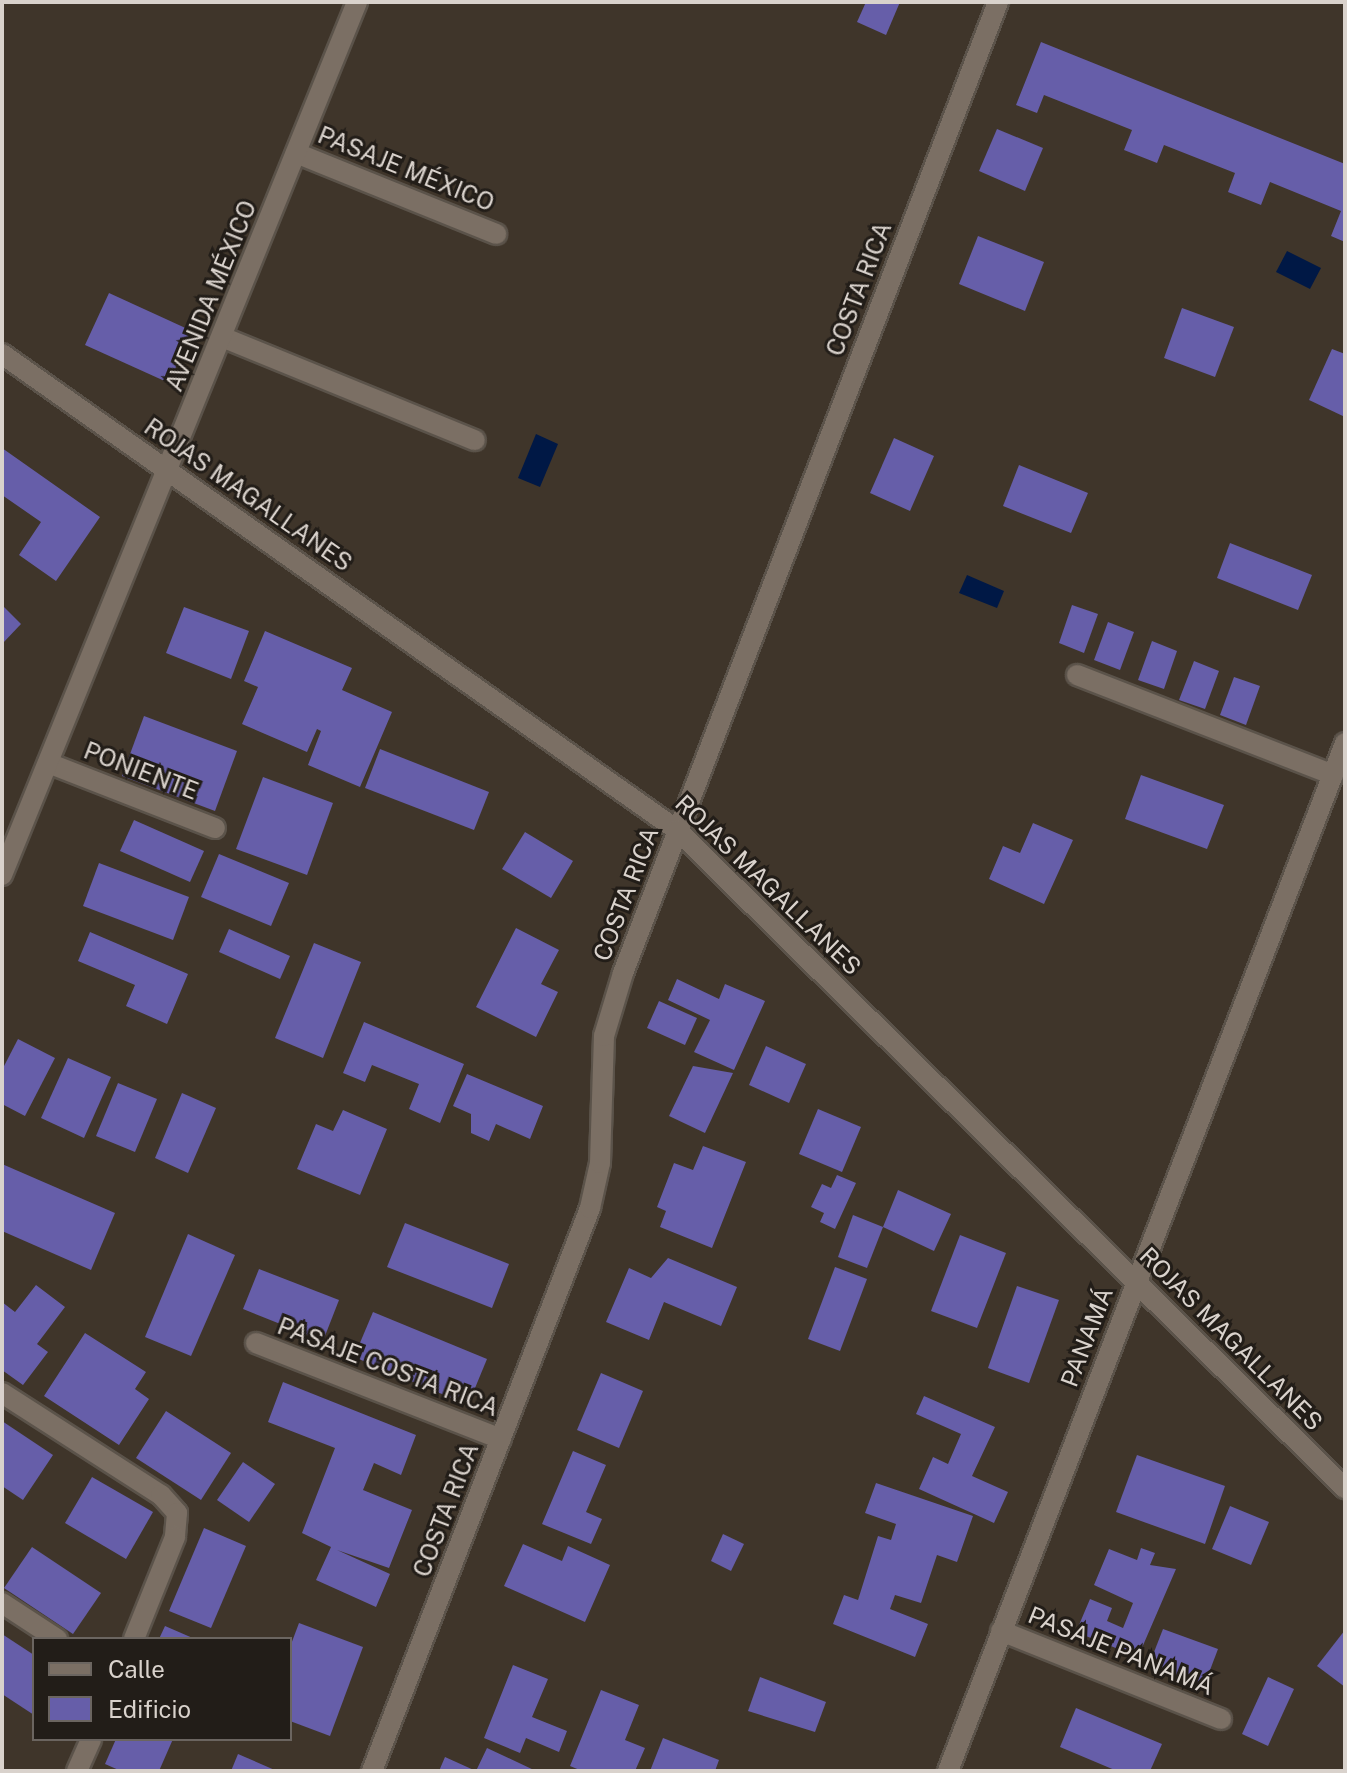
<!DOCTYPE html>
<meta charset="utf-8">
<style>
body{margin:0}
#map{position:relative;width:1347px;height:1773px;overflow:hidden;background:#3f352a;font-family:"Public Sans",sans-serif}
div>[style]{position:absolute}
.water>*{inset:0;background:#001845}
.building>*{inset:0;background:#665ea9}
.roads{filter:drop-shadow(2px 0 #5b534a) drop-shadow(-2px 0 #5b534a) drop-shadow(0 2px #5b534a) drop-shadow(0 -2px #5b534a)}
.service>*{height:20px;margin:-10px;padding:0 10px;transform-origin:10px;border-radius:10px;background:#7b6f64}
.minor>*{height:20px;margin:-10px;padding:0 10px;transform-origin:10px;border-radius:10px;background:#7b6f64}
.tertiary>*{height:20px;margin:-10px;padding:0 10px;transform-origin:10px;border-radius:10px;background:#7b6f64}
.secondary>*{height:20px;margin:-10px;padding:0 10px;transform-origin:10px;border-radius:10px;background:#7b6f64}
span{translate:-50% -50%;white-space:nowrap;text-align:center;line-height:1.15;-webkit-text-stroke:6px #221d18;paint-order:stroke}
.street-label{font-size:24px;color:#d9d2cc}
.frame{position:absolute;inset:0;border:4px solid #d9d2cc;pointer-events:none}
.legend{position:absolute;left:32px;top:1637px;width:260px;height:104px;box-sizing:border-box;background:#221d18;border:2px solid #6b6560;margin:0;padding:10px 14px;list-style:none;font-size:24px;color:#d9d2cc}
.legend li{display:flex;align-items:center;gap:16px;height:40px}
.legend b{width:40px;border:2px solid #6b6560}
</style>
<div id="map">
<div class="water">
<i style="clip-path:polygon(1287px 251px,1321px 268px,1310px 289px,1276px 272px)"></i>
<i style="clip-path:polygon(536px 434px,558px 444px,540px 487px,518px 478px)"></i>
<i style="clip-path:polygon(967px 575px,1004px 591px,997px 608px,959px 593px)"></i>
</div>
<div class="building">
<i style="clip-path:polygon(866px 2px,900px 2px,886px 35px,857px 22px)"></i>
<i style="clip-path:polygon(1041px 42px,1345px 164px,1345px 242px,1331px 236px,1341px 211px,1270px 182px,1261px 205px,1228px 192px,1235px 173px,1164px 145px,1157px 163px,1124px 150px,1132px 130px,1044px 95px,1037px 113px,1016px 105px)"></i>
<i style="clip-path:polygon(997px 129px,1043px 148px,1025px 191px,979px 171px)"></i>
<i style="clip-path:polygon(978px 236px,1044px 262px,1025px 311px,959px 284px)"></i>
<i style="clip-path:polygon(109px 293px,192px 331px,169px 383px,85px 345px)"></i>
<i style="clip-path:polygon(1182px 308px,1234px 327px,1215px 377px,1164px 358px)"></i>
<i style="clip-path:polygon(1332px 349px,1345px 354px,1345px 417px,1309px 400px)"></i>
<i style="clip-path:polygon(894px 438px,934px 456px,910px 511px,870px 493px)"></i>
<i style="clip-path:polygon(2px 448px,100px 517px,56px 581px,19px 555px,41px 522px,2px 495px)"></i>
<i style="clip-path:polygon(1019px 465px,1088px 493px,1071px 533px,1003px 506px)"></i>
<i style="clip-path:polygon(1230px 543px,1312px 575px,1298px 610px,1217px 578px)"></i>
<i style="clip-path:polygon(2px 605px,21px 624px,2px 644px)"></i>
<i style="clip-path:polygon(1072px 605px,1098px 614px,1084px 653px,1059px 643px)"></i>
<i style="clip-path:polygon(184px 607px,249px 631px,231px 679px,166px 653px)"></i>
<i style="clip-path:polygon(1108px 622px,1134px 632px,1120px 670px,1094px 660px)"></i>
<i style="clip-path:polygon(265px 631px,352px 668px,342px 690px,392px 712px,360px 787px,308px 765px,321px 731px,317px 729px,307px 752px,242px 724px,258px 687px,244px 681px)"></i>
<i style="clip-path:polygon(1152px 641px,1177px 651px,1164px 689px,1138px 680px)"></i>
<i style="clip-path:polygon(1194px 661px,1219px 671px,1205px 709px,1179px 700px)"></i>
<i style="clip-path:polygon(1234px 677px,1260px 686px,1246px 725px,1220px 715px)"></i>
<i style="clip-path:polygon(144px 716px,237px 751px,215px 811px,122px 776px)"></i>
<i style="clip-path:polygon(380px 749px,489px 792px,474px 830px,365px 788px)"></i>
<i style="clip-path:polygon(1141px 775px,1224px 805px,1207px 849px,1125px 819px)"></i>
<i style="clip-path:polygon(263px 777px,333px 803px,307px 875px,236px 849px)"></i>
<i style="clip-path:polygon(134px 820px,204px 851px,190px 882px,120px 851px)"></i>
<i style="clip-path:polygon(1033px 823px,1073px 840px,1044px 904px,989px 879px,1003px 846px,1020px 853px)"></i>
<i style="clip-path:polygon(525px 832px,573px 861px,551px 898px,502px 869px)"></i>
<i style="clip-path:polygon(219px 854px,289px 883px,271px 926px,201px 897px)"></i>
<i style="clip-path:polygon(99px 863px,189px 897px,173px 940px,83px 906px)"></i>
<i style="clip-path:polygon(516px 928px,559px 950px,541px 984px,558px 992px,536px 1037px,476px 1007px)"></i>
<i style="clip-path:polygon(229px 929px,290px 956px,280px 979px,219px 952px)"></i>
<i style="clip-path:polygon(90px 932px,188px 974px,167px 1024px,126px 1006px,135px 985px,78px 961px)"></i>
<i style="clip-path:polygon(314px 943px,361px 962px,323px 1058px,275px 1038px)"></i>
<i style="clip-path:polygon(677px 979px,719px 999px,725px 984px,765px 1001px,734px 1070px,694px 1052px,710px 1020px,668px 1000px)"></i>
<i style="clip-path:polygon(659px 1001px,697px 1018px,685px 1045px,647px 1028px)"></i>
<i style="clip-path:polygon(364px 1022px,464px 1064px,440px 1123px,409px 1109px,419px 1084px,372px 1065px,365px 1082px,343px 1073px)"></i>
<i style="clip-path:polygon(18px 1039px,55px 1058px,25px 1116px,2px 1104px,2px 1070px)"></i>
<i style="clip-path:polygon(766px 1046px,806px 1064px,789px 1103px,749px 1085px)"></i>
<i style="clip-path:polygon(68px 1058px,111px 1077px,84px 1138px,41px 1118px)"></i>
<i style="clip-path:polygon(693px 1066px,733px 1073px,705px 1133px,669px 1116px)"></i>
<i style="clip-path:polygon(467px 1074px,543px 1106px,530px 1139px,496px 1124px,489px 1141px,471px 1133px,471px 1114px,453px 1106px)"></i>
<i style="clip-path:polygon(118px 1083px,157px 1099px,135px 1152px,96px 1136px)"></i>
<i style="clip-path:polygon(182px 1093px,216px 1108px,188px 1173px,155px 1158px)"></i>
<i style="clip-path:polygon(818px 1109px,861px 1127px,842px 1172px,799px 1154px)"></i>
<i style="clip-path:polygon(343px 1110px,387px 1129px,360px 1195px,297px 1169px,316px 1124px,333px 1131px)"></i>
<i style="clip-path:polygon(703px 1146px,746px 1162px,712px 1248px,660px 1227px,666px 1211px,657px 1207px,674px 1163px,693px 1170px)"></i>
<i style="clip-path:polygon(2px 1164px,115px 1213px,91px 1270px,2px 1231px)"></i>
<i style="clip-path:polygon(837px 1175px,856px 1183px,835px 1229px,820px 1222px,824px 1213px,811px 1207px,822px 1184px,831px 1188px)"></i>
<i style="clip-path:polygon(898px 1190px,951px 1214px,934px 1251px,883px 1227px)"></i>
<i style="clip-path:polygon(853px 1215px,883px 1227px,867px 1268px,838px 1257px)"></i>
<i style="clip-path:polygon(405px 1223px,509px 1264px,492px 1308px,387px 1267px)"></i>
<i style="clip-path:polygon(188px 1234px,235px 1255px,191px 1356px,145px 1337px)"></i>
<i style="clip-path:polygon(960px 1235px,1006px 1253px,977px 1328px,931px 1311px)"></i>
<i style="clip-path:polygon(668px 1258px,737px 1287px,721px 1326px,664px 1302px,649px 1340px,606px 1322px,629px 1268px,651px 1278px)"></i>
<i style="clip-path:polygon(835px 1267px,867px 1279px,840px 1351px,808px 1339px)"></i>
<i style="clip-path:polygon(259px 1269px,339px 1300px,323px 1341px,243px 1309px)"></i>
<i style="clip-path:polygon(36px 1285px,65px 1307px,37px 1344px,48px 1352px,23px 1385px,2px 1370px,2px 1302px,15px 1312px)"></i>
<i style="clip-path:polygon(1017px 1286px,1059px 1300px,1029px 1383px,988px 1368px)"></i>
<i style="clip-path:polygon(373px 1312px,487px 1359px,468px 1405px,354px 1357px)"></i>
<i style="clip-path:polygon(85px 1333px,146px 1372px,135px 1389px,149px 1399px,119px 1445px,44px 1396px)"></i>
<i style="clip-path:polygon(601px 1373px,643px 1391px,619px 1448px,577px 1430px)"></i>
<i style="clip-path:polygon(283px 1382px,416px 1435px,401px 1475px,374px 1463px,363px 1490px,412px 1510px,389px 1568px,337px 1550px,390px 1574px,376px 1607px,316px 1580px,331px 1547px,302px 1533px,335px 1448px,268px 1422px)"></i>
<i style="clip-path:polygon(924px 1396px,995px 1427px,972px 1476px,1008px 1492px,994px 1523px,919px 1489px,933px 1457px,948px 1464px,961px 1434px,916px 1414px)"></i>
<i style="clip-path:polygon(166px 1411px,231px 1453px,201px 1500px,136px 1458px)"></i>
<i style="clip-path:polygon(2px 1421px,53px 1455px,23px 1500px,2px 1486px)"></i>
<i style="clip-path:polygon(573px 1451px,606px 1465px,586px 1512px,602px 1519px,591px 1544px,542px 1524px)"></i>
<i style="clip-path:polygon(1137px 1455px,1225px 1486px,1205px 1544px,1116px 1512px)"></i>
<i style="clip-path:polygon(243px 1462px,275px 1484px,249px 1522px,217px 1500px)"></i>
<i style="clip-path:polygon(92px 1477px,153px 1512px,126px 1559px,65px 1523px)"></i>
<i style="clip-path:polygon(876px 1483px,973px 1516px,957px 1562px,937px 1555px,921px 1603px,895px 1595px,890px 1609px,928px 1624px,915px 1657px,833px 1624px,844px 1595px,858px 1600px,878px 1536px,891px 1540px,896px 1524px,865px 1513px)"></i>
<i style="clip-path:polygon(1230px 1506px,1269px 1522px,1251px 1565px,1212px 1549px)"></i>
<i style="clip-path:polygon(204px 1528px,246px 1546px,211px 1628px,169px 1611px)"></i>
<i style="clip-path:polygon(723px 1534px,744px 1544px,731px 1571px,711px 1561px)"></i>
<i style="clip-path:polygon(523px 1544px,562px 1561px,568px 1546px,610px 1565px,585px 1622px,504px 1586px)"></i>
<i style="clip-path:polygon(32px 1547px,101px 1593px,73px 1634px,4px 1588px)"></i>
<i style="clip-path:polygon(1141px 1548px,1155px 1553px,1150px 1565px,1176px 1569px,1138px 1657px,1076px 1632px,1090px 1599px,1112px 1608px,1107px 1621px,1123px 1628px,1133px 1603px,1094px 1585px,1109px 1549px,1137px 1560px)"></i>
<i style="clip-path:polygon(299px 1623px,363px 1647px,330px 1736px,290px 1721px,290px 1647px)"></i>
<i style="clip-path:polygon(165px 1626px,195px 1639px,159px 1639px)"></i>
<i style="clip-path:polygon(1163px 1629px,1218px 1649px,1204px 1686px,1149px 1665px)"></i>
<i style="clip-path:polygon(1345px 1630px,1345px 1687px,1317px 1666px)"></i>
<i style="clip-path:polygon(2px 1634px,34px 1655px,34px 1715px,2px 1694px)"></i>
<i style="clip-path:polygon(513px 1665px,548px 1679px,532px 1717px,567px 1731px,559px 1752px,526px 1738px,520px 1753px,484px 1738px)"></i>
<i style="clip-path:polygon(760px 1677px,826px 1702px,815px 1732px,748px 1711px)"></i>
<i style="clip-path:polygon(1268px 1677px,1294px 1689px,1268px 1746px,1242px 1734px)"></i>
<i style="clip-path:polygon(601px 1690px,639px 1705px,625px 1740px,645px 1748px,635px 1771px,582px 1771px,570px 1766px)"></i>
<i style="clip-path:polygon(1076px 1708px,1162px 1744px,1150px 1771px,1117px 1771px,1060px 1747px)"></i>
<i style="clip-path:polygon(663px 1738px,719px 1760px,715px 1771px,650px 1771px)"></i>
<i style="clip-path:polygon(116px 1739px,173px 1739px,159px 1771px,121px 1771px,105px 1764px)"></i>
<i style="clip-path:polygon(487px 1748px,536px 1771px,439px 1771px,445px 1757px,476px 1771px)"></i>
<i style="clip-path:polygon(238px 1754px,277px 1771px,231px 1771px)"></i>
</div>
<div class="roads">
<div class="service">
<i style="left:222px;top:337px;width:273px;rotate:22.2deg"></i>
<i style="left:1077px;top:675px;width:275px;rotate:21.3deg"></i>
</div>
<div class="minor">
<i style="left:296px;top:153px;width:216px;rotate:22deg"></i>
<i style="left:48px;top:763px;width:179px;rotate:21.3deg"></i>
<i style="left:256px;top:1343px;width:263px;rotate:21.4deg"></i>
<i style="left:2px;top:1393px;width:189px;rotate:32.7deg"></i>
<i style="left:161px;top:1495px;width:24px;rotate:48deg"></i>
<i style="left:177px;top:1513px;width:24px;rotate:95deg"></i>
<i style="left:175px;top:1537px;width:110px;rotate:111.9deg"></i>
<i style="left:2px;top:1603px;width:66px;rotate:33.2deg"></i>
<i style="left:1001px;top:1631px;width:237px;rotate:21.8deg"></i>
<i style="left:77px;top:1771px;width:35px;rotate:-66deg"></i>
<i style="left:372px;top:1771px;width:604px;rotate:-68.83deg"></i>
<i style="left:590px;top:1208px;width:46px;rotate:-77.5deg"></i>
<i style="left:600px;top:1163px;width:127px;rotate:-88.2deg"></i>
<i style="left:604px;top:1036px;width:66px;rotate:-73.2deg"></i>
<i style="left:623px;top:973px;width:1041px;rotate:-68.88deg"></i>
<i style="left:948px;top:1771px;width:1102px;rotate:-68.88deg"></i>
</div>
<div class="tertiary">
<i style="left:2px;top:875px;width:942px;rotate:-67.87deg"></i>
</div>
<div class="secondary">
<i style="left:2px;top:354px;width:826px;rotate:35.19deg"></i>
<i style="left:677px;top:830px;width:938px;rotate:44.57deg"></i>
</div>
</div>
<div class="street-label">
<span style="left:406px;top:169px;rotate:22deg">PASAJE MÉXICO</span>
<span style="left:859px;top:289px;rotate:-69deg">COSTA RICA</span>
<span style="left:211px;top:296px;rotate:-68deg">AVENIDA MÉXICO</span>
<span style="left:248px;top:495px;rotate:35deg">ROJAS MAGALLANES</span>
<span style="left:141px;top:771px;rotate:21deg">PONIENTE</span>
<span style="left:768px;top:885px;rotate:44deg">ROJAS MAGALLANES</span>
<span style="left:626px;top:894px;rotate:-69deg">COSTA RICA</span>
<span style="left:1087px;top:1337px;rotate:-69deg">PANAMÁ</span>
<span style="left:1231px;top:1339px;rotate:45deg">ROJAS MAGALLANES</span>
<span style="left:388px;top:1367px;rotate:21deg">PASAJE COSTA RICA</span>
<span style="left:446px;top:1510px;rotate:-69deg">COSTA RICA</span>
<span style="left:1121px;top:1651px;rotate:22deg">PASAJE PANAMÁ</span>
</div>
<div class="frame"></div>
<ul class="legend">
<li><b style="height:10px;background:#7b6f64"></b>Calle</li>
<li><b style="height:22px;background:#665ea9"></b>Edificio</li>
</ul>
</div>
